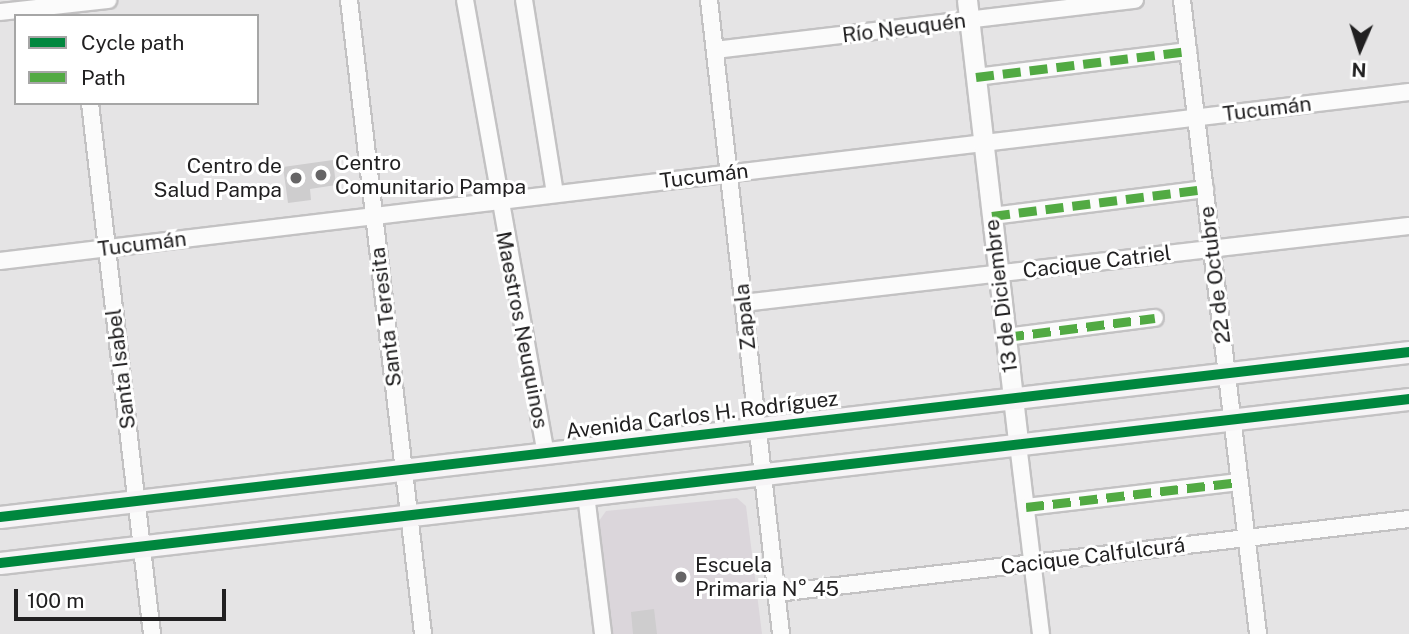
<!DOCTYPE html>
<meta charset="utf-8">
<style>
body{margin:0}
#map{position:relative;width:1409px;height:634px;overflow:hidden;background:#e5e4e5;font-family:"Public Sans",sans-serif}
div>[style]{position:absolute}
.built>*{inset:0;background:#dbd6db}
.building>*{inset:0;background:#cecdce}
.roads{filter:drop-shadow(2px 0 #c3c2c3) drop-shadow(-2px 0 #c3c2c3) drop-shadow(0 2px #c3c2c3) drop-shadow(0 -2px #c3c2c3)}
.minor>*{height:16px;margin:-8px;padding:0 8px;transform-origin:8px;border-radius:8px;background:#fbfbfb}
.tertiary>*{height:19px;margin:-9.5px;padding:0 9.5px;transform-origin:9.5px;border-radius:9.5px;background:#fbfbfb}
.secondary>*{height:21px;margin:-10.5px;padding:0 10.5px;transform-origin:10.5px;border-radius:10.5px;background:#f6f4f6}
.quiet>*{height:9px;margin-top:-4.5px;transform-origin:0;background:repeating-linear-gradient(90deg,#52aa43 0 18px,transparent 0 27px)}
.cycleway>*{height:10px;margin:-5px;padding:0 5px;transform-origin:5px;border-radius:5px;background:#00873e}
.dots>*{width:19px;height:19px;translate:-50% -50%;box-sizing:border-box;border:4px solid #fff;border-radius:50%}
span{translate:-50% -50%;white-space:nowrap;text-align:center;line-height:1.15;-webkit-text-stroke:6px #fff;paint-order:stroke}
.street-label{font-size:21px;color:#212021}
.poi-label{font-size:21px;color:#212021}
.left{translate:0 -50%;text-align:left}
.right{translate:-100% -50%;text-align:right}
.legend{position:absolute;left:14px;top:14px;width:245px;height:91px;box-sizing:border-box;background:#fff;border:2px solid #a6a6a6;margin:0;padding:9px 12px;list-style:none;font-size:21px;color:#212021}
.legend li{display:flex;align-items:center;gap:14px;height:35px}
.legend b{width:35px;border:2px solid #a6a6a6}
.north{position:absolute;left:1325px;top:14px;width:70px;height:70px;-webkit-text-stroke:5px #fff;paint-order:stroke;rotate:183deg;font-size:19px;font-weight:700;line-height:28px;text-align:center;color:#212021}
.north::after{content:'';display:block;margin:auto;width:24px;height:32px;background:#212021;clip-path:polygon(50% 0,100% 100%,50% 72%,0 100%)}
.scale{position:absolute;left:14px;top:589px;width:212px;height:32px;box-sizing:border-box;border:4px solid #212021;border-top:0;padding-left:9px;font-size:21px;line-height:24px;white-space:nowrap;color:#212021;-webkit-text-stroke:5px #fff;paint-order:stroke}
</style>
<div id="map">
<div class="built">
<i style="clip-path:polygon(737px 498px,746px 506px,762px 634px,613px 634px,599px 521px,606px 511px)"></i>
</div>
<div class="building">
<i style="clip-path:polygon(333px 160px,336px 185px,310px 189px,311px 200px,288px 203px,283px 167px)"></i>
<i style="clip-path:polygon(654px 609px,657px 634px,633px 634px,631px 612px)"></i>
</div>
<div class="roads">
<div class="minor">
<i style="left:349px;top:0;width:638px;rotate:83.34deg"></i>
<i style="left:465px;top:0;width:460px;rotate:79.9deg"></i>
<i style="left:524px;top:0;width:196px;rotate:80.9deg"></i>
<i style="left:709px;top:0;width:638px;rotate:83.52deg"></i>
<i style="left:1182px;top:0;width:639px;rotate:83.16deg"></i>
<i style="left:0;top:12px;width:109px;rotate:-6.3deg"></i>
<i style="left:715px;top:50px;width:423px;rotate:-6.8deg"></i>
<i style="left:976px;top:77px;width:214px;rotate:-7deg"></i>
<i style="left:90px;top:103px;width:535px;rotate:83.34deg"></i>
<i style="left:992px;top:216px;width:215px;rotate:-7.2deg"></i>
<i style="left:0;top:261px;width:1419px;rotate:-6.84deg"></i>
<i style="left:743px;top:303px;width:670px;rotate:-6.6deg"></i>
<i style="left:1006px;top:337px;width:150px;rotate:-7.3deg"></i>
<i style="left:1018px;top:444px;width:191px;rotate:83.1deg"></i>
<i style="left:586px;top:495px;width:140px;rotate:83deg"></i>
<i style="left:1026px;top:507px;width:215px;rotate:-6.7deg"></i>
<i style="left:777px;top:593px;width:636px;rotate:-6.68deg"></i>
</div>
<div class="tertiary">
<i style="left:967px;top:0;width:447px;rotate:83.4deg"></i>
</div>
<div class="secondary">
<i style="left:0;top:517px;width:1419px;rotate:-6.68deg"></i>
<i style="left:0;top:563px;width:1419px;rotate:-6.64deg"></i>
</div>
</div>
<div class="quiet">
<i style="left:976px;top:77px;width:214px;rotate:-7deg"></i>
<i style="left:992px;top:216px;width:215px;rotate:-7.2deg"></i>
<i style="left:1006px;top:337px;width:150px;rotate:-7.3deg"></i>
<i style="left:1026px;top:507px;width:215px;rotate:-6.7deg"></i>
</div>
<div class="cycleway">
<i style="left:0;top:517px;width:1419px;rotate:-6.68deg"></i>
<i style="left:0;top:563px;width:1419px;rotate:-6.64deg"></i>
</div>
<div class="dots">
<i style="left:321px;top:175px;background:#666566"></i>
<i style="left:296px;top:178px;background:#666566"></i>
<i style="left:681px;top:577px;background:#666566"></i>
</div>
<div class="street-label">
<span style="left:904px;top:28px;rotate:-7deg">Río Neuquén</span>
<span style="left:1267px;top:109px;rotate:-7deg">Tucumán</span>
<span style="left:704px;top:176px;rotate:-7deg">Tucumán</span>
<span style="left:142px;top:244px;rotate:-7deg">Tucumán</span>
<span style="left:1097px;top:262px;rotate:-7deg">Cacique Catriel</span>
<span style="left:1215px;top:275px;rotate:-97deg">22 de Octubre</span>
<span style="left:1001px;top:296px;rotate:-97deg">13 de Diciembre</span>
<span style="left:386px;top:317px;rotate:-97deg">Santa Teresita</span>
<span style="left:745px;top:317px;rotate:-96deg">Zapala</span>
<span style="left:522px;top:330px;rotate:79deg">Maestros Neuquinos</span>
<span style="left:121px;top:369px;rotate:-97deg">Santa Isabel</span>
<span style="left:702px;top:415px;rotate:-7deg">Avenida Carlos H. Rodríguez</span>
<span style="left:1093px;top:556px;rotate:-7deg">Cacique Calfulcurá</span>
</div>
<div class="poi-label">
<span class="left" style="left:335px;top:175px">Centro<br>Comunitario Pampa</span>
<span class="right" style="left:282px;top:178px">Centro de<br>Salud Pampa</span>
<span class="left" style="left:695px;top:577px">Escuela<br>Primaria N° 45</span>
</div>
<ul class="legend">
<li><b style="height:9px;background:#00873e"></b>Cycle path</li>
<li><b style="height:9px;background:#52aa43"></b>Path</li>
</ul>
<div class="north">N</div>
<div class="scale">100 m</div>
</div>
